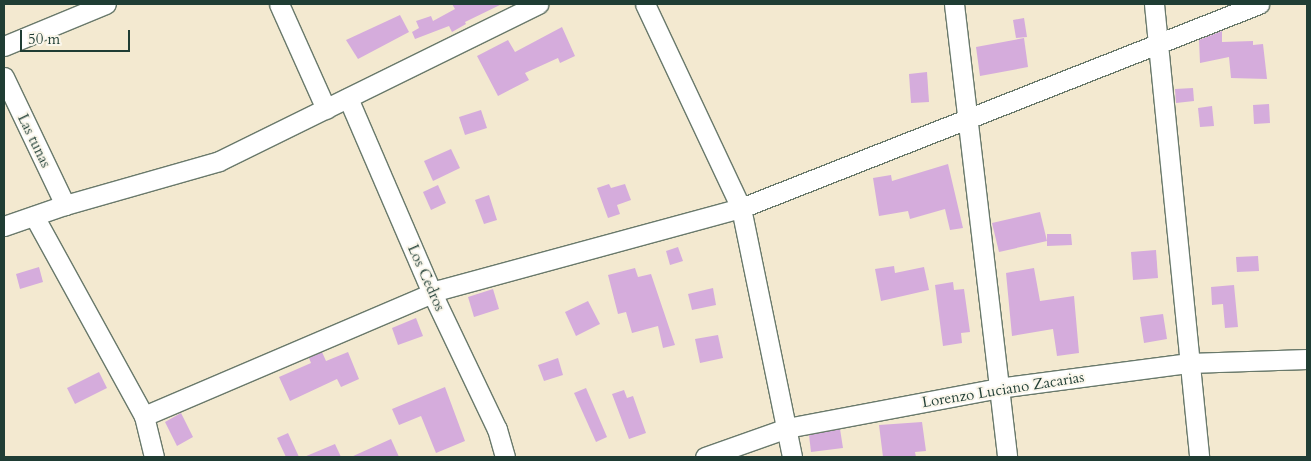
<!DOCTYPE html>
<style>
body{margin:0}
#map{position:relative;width:1311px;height:461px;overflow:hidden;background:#f3e9d0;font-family:Cardo,serif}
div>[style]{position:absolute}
.building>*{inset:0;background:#d5acdc}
.roads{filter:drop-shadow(1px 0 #69796b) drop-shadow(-1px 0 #69796b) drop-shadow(0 1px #69796b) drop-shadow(0 -1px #69796b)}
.minor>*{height:19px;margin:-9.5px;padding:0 9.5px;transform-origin:9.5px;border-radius:9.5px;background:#fff}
span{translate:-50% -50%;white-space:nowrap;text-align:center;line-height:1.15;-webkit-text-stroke:4px #fbf7ec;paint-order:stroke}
.street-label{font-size:15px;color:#1f3d34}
.frame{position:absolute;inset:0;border:5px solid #1f3d34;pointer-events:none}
.scale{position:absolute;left:20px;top:30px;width:110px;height:22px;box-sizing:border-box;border:2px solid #1f3d34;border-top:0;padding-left:6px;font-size:15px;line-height:18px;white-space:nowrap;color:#1f3d34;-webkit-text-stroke:4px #fbf7ec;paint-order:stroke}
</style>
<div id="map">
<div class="building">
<i style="clip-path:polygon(452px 4px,502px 4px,465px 22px,466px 24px,452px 32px,449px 26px,415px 39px,412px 32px,419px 28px,416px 21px,431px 16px,433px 21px,455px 9px)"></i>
<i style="clip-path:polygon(400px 15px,409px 32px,358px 59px,346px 40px)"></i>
<i style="clip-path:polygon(1024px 18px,1027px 37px,1016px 38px,1013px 20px)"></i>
<i style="clip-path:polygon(562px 27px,575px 56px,560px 63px,558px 58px,525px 73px,529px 80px,498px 96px,477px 56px,508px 40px,515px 52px)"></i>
<i style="clip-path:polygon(1222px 31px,1222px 42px,1253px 41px,1253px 45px,1263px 44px,1267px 79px,1231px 78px,1229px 57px,1200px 63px,1199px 40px)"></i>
<i style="clip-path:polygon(1024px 38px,1028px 67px,980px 76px,976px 47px)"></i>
<i style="clip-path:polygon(927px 72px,929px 102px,911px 103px,909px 74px)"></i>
<i style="clip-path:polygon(1193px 88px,1194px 101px,1176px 103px,1175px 89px)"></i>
<i style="clip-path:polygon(1269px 104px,1270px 123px,1254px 124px,1253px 105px)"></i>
<i style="clip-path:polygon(1212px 106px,1214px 126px,1200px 127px,1198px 108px)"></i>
<i style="clip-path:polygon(481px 110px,487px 128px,465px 135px,459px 117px)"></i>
<i style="clip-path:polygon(451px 149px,460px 168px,433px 181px,424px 161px)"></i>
<i style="clip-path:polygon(948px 164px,963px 228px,950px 230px,945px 209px,910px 219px,908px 211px,879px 216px,873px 178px,891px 175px,892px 181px)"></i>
<i style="clip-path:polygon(609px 184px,611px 188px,625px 184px,631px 200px,617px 205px,620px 214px,608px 218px,597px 188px)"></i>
<i style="clip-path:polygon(438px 185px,446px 203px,431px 210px,423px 192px)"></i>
<i style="clip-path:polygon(489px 195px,497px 220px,484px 224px,475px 200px)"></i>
<i style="clip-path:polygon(1040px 212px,1047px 241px,999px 252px,992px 223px)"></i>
<i style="clip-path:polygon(1047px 234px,1071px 234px,1072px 245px,1047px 246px)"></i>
<i style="clip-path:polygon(678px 247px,683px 261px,670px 265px,666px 251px)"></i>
<i style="clip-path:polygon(1156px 250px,1158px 278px,1133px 280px,1131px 252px)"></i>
<i style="clip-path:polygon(1258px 256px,1259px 271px,1237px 272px,1236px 257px)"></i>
<i style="clip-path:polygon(894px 266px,895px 273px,924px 267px,929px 290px,881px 301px,875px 269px)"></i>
<i style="clip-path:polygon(39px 267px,43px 282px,20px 289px,16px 274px)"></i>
<i style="clip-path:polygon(635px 268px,638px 277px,651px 274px,675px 345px,663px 348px,658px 326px,632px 333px,626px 312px,618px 314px,608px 275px)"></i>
<i style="clip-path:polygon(1034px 268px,1040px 301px,1074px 296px,1079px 353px,1057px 356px,1053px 329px,1012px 336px,1006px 273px)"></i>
<i style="clip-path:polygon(953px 282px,954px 290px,964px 289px,970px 332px,961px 333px,962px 343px,943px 346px,935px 285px)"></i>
<i style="clip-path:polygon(1234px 285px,1238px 327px,1225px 328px,1223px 304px,1212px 305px,1211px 287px)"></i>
<i style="clip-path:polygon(713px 288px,716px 305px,692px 310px,688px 294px)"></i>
<i style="clip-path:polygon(493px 289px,499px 309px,474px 317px,468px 297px)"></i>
<i style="clip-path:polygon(588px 301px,600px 324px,576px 336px,565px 312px)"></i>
<i style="clip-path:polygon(1163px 314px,1167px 339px,1144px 343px,1140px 317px)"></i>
<i style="clip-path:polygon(416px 318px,423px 336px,398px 345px,392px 328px)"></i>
<i style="clip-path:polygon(718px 335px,723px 358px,700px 363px,695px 339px)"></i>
<i style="clip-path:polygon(322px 352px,326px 361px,348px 352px,359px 379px,341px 387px,337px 379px,290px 401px,279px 377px,311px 363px,309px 358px)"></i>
<i style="clip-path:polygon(558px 358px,563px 375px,544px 381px,538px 365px)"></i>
<i style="clip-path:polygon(99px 372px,107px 388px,75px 404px,67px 388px)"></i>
<i style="clip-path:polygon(445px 387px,465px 441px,436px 453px,421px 416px,399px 425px,392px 409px)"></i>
<i style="clip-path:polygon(586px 388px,607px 437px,596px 442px,574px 393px)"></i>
<i style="clip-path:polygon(624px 390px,627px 398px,633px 396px,646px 433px,629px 439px,612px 394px)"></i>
<i style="clip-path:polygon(181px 413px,193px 437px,177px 446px,165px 422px)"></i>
<i style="clip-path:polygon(922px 422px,926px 451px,915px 452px,916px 457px,883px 457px,879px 425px)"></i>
<i style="clip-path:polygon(840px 429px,843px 448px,811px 452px,809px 435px)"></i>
<i style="clip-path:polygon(288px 433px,299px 457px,286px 457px,277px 438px)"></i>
<i style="clip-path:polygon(391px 439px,399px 457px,351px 457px)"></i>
<i style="clip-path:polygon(335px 444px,341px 457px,304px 457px)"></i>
</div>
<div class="roads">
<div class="minor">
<i style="left:279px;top:4px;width:115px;rotate:65.9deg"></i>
<i style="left:645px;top:4px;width:225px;rotate:64.8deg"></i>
<i style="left:741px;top:208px;width:254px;rotate:78.4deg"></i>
<i style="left:954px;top:4px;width:456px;rotate:83.3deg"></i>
<i style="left:1154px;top:4px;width:455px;rotate:84.3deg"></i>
<i style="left:4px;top:46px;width:110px;rotate:-22.4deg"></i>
<i style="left:4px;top:77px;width:142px;rotate:64.5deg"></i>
<i style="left:348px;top:98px;width:212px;rotate:66.7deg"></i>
<i style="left:432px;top:293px;width:151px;rotate:64.5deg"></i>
<i style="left:497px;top:429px;width:29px;rotate:74deg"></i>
<i style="left:34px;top:216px;width:228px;rotate:61.2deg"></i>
<i style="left:144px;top:416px;width:42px;rotate:76.3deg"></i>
<i style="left:4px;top:226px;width:65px;rotate:-19deg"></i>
<i style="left:65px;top:205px;width:160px;rotate:-15.9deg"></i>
<i style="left:219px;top:161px;width:356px;rotate:-26.2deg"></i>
<i style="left:144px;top:416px;width:321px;rotate:-23.1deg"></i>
<i style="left:439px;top:290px;width:313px;rotate:-15.2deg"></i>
<i style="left:741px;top:208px;width:557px;rotate:-21.5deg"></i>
<i style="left:705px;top:457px;width:87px;rotate:-19.5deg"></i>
<i style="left:787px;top:428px;width:215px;rotate:-10.7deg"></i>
<i style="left:998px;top:388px;width:193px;rotate:-7.5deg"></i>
<i style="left:1189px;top:363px;width:118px;rotate:-1.9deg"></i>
</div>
</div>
<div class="street-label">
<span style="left:34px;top:141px;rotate:64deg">Las tunas</span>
<span style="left:426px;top:278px;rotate:66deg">Los Cedros</span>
<span style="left:1003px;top:390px;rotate:-9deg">Lorenzo Luciano Zacarias</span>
</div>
<div class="frame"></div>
<div class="scale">50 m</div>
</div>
